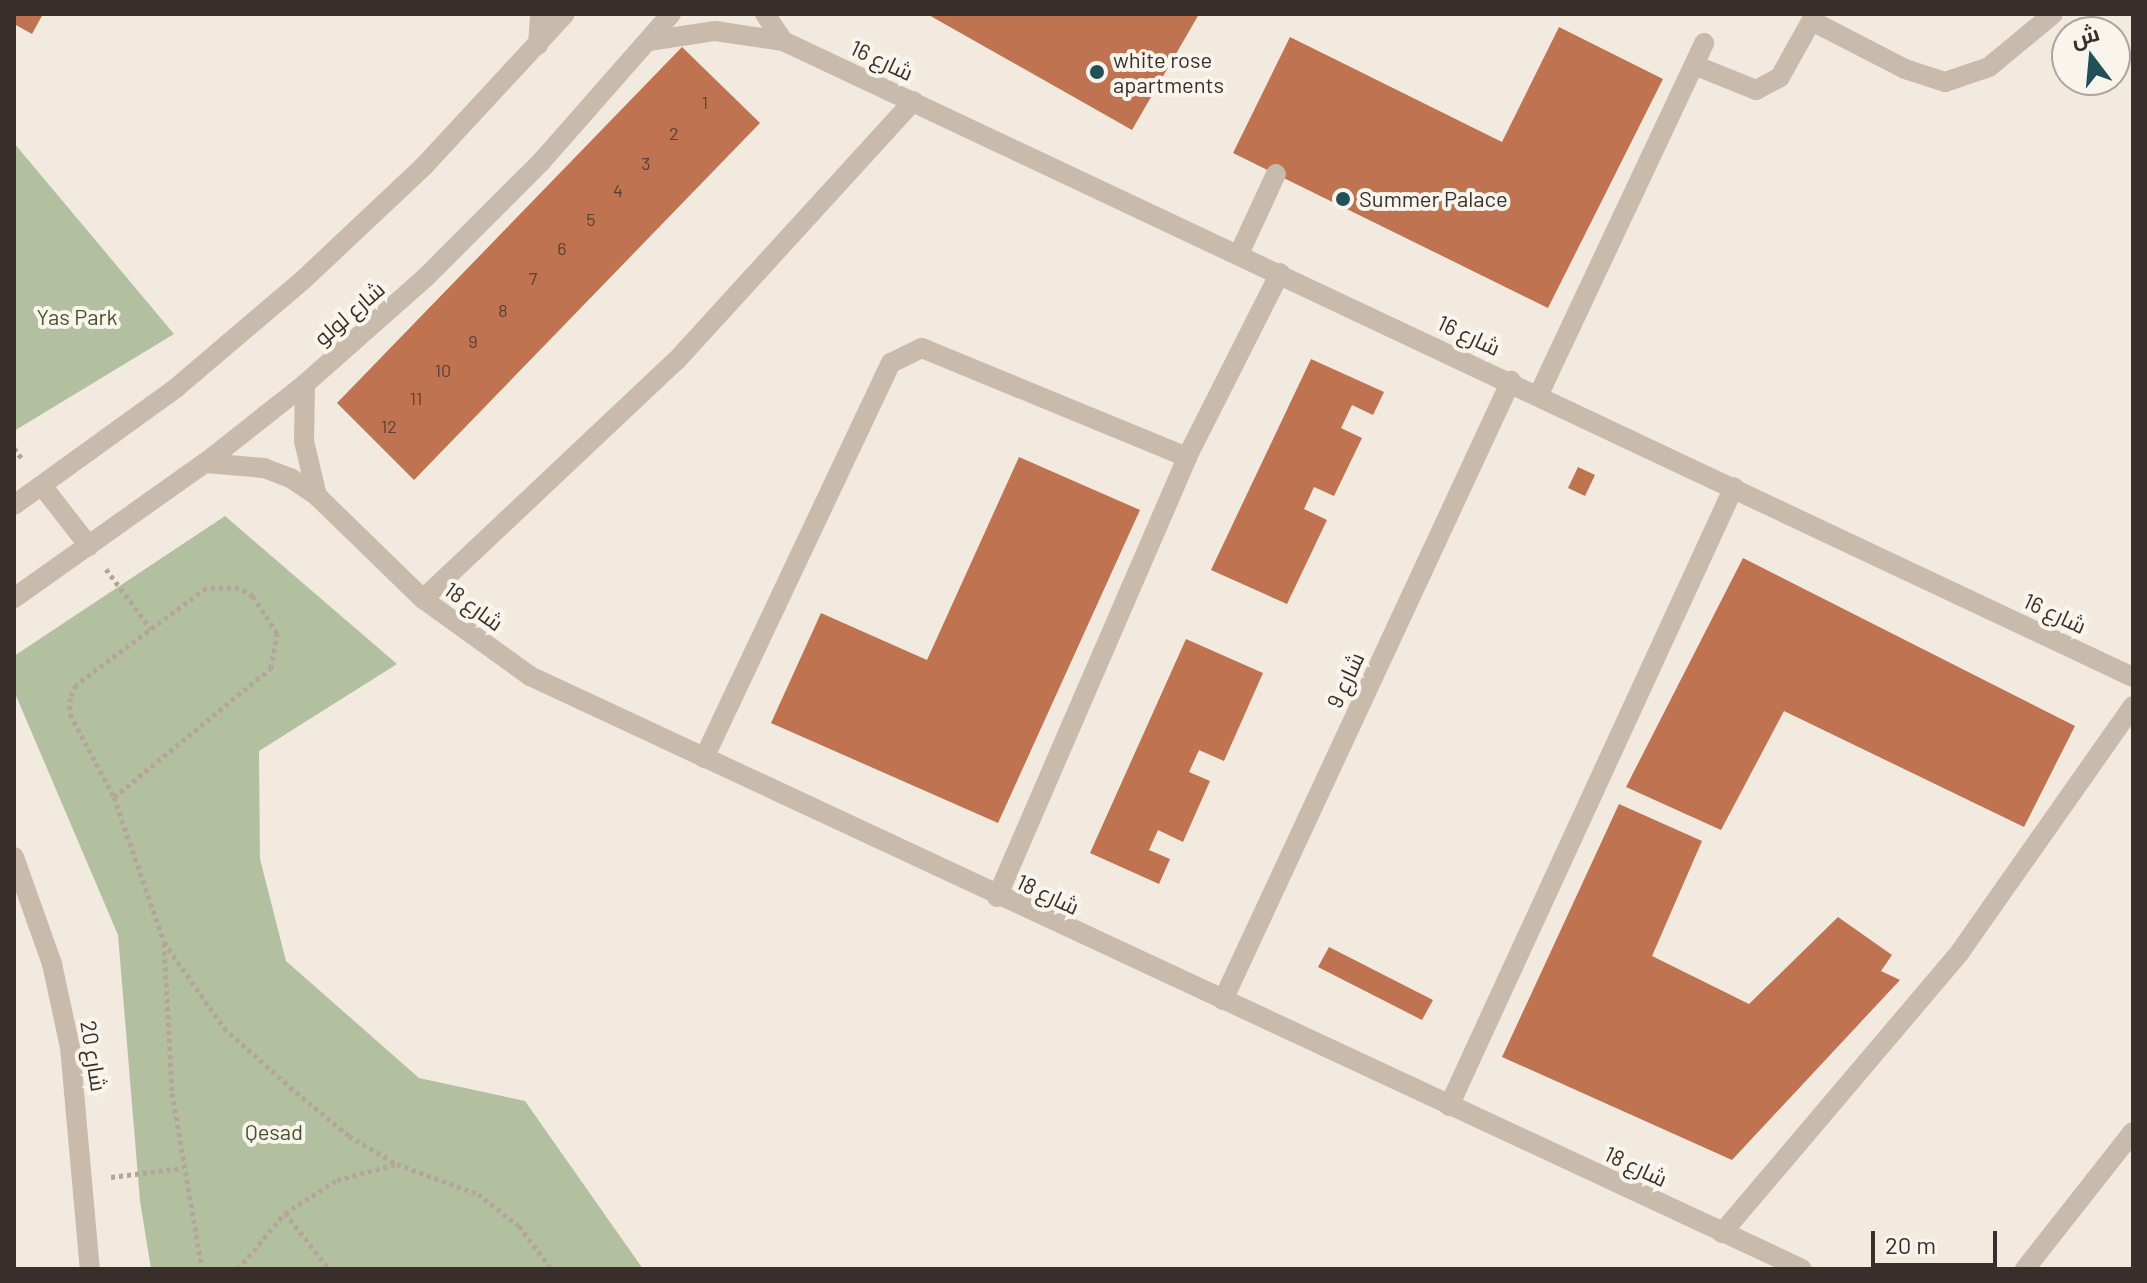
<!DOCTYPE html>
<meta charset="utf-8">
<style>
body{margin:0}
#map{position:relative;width:2147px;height:1283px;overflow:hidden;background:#f2eadf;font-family:Barlow,Cairo,sans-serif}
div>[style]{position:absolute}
.green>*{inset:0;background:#b3c0a0}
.building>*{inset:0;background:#bf7350}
.path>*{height:5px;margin-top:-2.5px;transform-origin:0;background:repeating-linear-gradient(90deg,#b5a596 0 4px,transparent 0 8px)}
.service>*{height:20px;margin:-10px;padding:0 10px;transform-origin:10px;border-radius:10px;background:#c9bbac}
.minor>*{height:20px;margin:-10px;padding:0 10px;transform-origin:10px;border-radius:10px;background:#c9bbac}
.tertiary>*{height:20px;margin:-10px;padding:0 10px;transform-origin:10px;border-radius:10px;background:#c9bbac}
.dots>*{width:22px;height:22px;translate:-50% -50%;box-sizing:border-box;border:4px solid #f9f4ec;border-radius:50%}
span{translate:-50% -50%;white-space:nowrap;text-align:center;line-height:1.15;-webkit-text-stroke:8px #f9f4ec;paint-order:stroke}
.number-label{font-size:18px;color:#5a4034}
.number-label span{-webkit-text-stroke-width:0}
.poi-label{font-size:22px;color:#382f2a}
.left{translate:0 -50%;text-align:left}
.street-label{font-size:22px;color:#382f2a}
.park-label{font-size:22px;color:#44542f}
.frame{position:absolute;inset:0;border:16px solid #382f2a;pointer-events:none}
.north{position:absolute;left:2051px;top:16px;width:80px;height:80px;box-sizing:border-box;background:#f9f4ec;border:2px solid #aca59e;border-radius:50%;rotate:344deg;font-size:22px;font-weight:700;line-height:32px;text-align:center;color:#382f2a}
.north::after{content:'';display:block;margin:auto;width:28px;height:36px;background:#225057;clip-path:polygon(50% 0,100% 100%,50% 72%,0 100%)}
.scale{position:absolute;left:1871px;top:1231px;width:126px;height:36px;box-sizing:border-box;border:4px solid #382f2a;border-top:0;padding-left:10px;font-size:24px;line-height:28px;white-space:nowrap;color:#382f2a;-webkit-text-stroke:6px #f9f4ec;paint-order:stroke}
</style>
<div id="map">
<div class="green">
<i style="clip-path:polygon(14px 143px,174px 334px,14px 431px)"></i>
<i style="clip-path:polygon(225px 516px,397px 664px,259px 751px,260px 859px,286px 961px,419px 1078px,525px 1101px,643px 1269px,151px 1269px,140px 1201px,118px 935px,14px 691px,14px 656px)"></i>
</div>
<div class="building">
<i style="clip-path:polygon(14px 14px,43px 14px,32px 34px,14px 24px)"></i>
<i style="clip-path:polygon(927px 14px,1199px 14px,1132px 130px)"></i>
<i style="clip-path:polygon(1559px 27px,1663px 79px,1548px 308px,1233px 153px,1290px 37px,1502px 142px)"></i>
<i style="clip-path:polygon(682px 47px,760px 123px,414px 480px,337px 403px)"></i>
<i style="clip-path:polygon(1311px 359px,1384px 392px,1373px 415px,1352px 405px,1341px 428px,1362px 438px,1334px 496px,1314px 487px,1304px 509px,1327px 520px,1287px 604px,1211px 570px)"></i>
<i style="clip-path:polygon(1019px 457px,1140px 510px,998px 823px,771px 723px,821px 613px,927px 660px)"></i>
<i style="clip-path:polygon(1578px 467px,1595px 475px,1585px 496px,1568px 488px)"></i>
<i style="clip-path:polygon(1743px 558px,2075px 726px,2024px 827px,1784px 711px,1721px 830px,1626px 787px)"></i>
<i style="clip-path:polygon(1186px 639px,1263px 673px,1224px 761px,1199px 750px,1189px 772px,1210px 781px,1183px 842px,1158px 830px,1149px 850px,1170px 859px,1159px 884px,1090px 853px)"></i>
<i style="clip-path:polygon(1619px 804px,1702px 841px,1652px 956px,1749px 1004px,1838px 917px,1892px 955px,1881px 971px,1900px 980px,1732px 1160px,1502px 1057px)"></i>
<i style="clip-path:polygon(1329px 947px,1433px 1000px,1422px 1020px,1318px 967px)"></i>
</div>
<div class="path">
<i style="left:14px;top:448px;width:15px;rotate:53deg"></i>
<i style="left:106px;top:569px;width:75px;rotate:53.1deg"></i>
<i style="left:114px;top:797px;width:203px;rotate:-39.4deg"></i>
<i style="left:271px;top:668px;width:36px;rotate:-80deg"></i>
<i style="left:277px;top:633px;width:44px;rotate:-123deg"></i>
<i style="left:253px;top:596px;width:16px;rotate:-150deg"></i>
<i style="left:239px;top:588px;width:33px;rotate:180deg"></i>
<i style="left:206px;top:588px;width:162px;rotate:143.3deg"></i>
<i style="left:76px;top:685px;width:14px;rotate:115deg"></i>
<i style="left:70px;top:698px;width:16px;rotate:90deg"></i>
<i style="left:70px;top:714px;width:94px;rotate:62.1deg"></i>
<i style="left:114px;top:797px;width:153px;rotate:71deg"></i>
<i style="left:164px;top:942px;width:105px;rotate:55.1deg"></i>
<i style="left:224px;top:1028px;width:89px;rotate:41.8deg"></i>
<i style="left:290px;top:1087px;width:77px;rotate:39.7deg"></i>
<i style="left:349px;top:1136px;width:56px;rotate:30.3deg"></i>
<i style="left:397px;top:1164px;width:86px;rotate:20.3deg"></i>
<i style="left:478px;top:1194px;width:52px;rotate:38deg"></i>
<i style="left:519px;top:1226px;width:54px;rotate:53.3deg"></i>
<i style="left:164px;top:943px;width:150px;rotate:86.9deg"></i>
<i style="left:172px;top:1093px;width:179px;rotate:80.3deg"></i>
<i style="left:111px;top:1177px;width:72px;rotate:-7.2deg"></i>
<i style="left:285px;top:1213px;width:71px;rotate:51.8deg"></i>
<i style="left:238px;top:1269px;width:73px;rotate:-50deg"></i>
<i style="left:285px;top:1213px;width:62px;rotate:-32.4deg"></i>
<i style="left:337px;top:1180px;width:62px;rotate:-14.9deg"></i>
</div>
<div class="service">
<i style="left:1812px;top:21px;width:105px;rotate:27.3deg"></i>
<i style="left:1905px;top:69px;width:42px;rotate:18deg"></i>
<i style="left:1945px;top:82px;width:46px;rotate:-18.8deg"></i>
<i style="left:1989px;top:67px;width:83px;rotate:-39.6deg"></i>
<i style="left:1694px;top:65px;width:67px;rotate:22deg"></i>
<i style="left:1756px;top:90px;width:27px;rotate:-28deg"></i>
<i style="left:1780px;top:77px;width:72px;rotate:-60.9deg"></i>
<i style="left:1239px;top:254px;width:88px;rotate:-65.2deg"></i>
<i style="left:423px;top:599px;width:347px;rotate:-43.3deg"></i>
<i style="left:676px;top:361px;width:352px;rotate:-47.6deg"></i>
<i style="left:704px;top:758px;width:437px;rotate:-64.7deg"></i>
<i style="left:891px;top:363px;width:34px;rotate:-26deg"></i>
<i style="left:922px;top:348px;width:287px;rotate:22.4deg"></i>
<i style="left:997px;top:897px;width:479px;rotate:-66.6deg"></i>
<i style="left:1187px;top:457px;width:206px;rotate:-63.2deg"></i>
<i style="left:1449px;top:1106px;width:681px;rotate:-65.28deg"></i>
<i style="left:1722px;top:1233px;width:368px;rotate:-49.7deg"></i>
<i style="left:1960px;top:952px;width:301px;rotate:-54.9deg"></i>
</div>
<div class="minor">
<i style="left:765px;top:14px;width:32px;rotate:56deg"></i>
<i style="left:649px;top:41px;width:67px;rotate:-8.6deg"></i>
<i style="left:715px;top:31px;width:69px;rotate:8.4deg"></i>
<i style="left:783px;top:41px;width:1492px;rotate:25.23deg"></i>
<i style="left:538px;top:45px;width:31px;rotate:-86deg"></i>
<i style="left:305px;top:384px;width:57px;rotate:91deg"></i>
<i style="left:304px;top:441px;width:57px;rotate:76.7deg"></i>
<i style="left:1539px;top:394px;width:388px;rotate:-64.8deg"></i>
<i style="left:205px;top:463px;width:59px;rotate:4.8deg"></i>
<i style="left:264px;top:468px;width:30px;rotate:21deg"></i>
<i style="left:292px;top:479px;width:30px;rotate:34deg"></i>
<i style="left:317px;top:496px;width:148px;rotate:44.2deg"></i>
<i style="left:423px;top:599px;width:132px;rotate:35.7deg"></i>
<i style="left:530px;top:676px;width:1403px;rotate:24.99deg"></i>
<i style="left:14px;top:857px;width:114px;rotate:70.4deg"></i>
<i style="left:52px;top:964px;width:85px;rotate:77.8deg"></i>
<i style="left:70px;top:1047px;width:223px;rotate:84.9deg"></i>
<i style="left:1223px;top:1000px;width:683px;rotate:-65.05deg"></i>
</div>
<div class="tertiary">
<i style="left:43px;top:487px;width:75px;rotate:52.1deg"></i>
<i style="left:14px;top:505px;width:200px;rotate:-35.8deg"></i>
<i style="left:176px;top:388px;width:167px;rotate:-40.4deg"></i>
<i style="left:303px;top:280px;width:166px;rotate:-43.3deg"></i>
<i style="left:424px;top:166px;width:207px;rotate:-47.2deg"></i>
<i style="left:14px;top:598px;width:234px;rotate:-35.3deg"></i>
<i style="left:205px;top:463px;width:127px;rotate:-38.3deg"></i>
<i style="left:305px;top:384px;width:162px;rotate:-41.5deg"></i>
<i style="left:426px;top:277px;width:163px;rotate:-45deg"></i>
<i style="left:541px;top:162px;width:197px;rotate:-48.7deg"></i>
<i style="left:2025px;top:1269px;width:174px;rotate:-51.8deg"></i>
</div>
<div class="dots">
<i style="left:1097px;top:72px;background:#225057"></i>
<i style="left:1343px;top:199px;background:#225057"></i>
</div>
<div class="number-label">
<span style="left:705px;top:102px">1</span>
<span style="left:674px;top:133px">2</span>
<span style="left:646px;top:163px">3</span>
<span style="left:618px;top:190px">4</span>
<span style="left:591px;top:219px">5</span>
<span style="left:562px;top:248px">6</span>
<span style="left:533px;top:278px">7</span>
<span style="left:503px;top:310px">8</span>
<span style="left:473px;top:341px">9</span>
<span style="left:443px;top:370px">10</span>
<span style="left:416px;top:398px">11</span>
<span style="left:389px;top:426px">12</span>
</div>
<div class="poi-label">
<span class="left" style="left:1113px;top:72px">white rose<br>apartments</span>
<span class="left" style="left:1359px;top:199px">Summer Palace</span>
</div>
<div class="street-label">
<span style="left:882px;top:60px;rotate:25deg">شارع 16</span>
<span style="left:349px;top:313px;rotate:-41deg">شارع لولو</span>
<span style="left:1469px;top:335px;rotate:25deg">شارع 16</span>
<span style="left:474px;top:606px;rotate:36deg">شارع 18</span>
<span style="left:2055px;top:613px;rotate:25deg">شارع 16</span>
<span style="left:1345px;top:680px;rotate:-65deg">شارع 9</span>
<span style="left:1048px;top:894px;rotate:25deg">شارع 18</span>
<span style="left:94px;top:1056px;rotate:81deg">شارع 20</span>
<span style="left:1636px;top:1166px;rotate:25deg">شارع 18</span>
</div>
<div class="park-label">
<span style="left:77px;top:317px">Yas Park</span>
<span style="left:274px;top:1132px">Qesad</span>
</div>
<div class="frame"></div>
<div class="north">ش</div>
<div class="scale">20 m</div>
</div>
